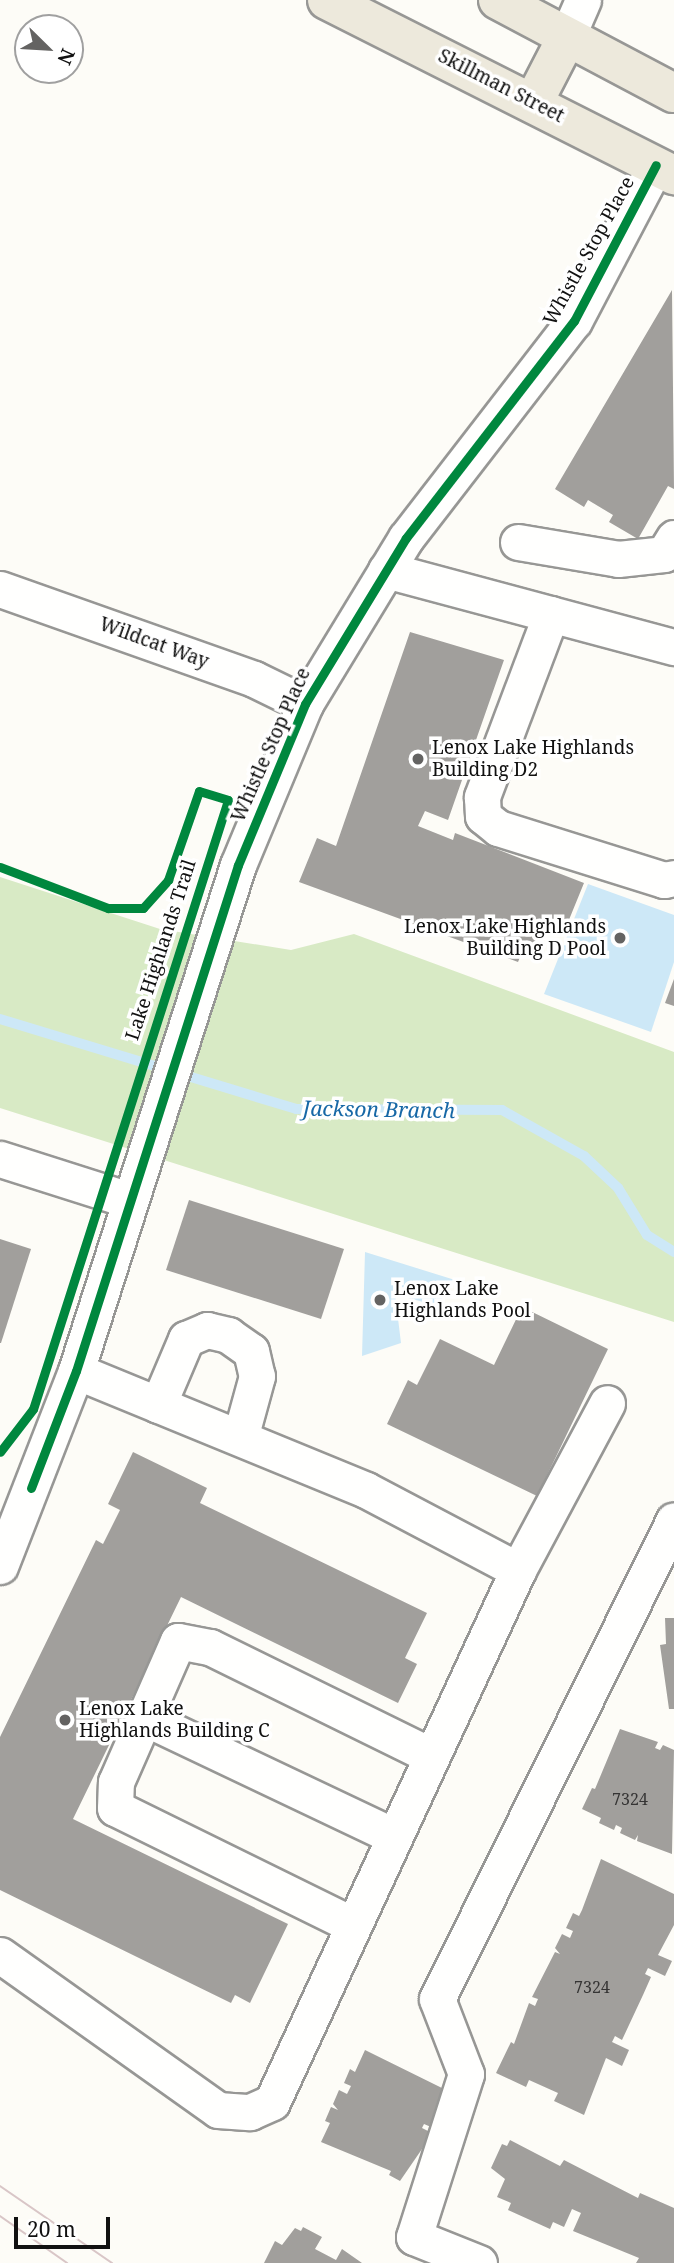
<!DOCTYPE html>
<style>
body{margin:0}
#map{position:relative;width:674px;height:2263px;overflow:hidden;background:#fdfcf7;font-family:"Noto Serif",serif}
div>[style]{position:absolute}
.forest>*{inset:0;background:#d8eac5}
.water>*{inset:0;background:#cde8f7}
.stream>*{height:10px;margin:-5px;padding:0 5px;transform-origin:5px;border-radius:5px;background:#cde8f7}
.building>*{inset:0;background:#a19f9c}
.roads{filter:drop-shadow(2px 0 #979795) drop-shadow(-2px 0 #979795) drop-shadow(0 2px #979795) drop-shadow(0 -2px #979795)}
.minor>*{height:35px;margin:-17.5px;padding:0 17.5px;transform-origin:17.5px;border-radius:17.5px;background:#fffffe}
.major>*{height:38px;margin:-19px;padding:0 19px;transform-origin:19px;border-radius:19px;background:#ede9dc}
.tram>*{height:2px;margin:-1px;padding:0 1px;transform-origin:1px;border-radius:1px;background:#d9c6c7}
.cycleway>*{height:9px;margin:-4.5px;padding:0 4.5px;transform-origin:4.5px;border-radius:4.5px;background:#00873e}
.dots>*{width:19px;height:19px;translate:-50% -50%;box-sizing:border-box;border:4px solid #fff;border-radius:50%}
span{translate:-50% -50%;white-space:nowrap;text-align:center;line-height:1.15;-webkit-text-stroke:7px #fff;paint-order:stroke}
.number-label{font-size:16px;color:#353434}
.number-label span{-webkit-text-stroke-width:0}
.street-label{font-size:19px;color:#111}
.poi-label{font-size:19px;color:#111}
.left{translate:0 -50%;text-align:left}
.right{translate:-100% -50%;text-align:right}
.water-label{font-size:21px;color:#1768a6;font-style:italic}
.north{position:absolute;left:14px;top:14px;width:70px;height:70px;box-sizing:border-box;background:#fff;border:2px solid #a0a0a0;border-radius:50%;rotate:114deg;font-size:19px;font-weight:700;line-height:28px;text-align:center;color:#111}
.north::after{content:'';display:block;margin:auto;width:24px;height:32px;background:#646362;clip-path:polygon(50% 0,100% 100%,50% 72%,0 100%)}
.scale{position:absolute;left:14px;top:2217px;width:96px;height:32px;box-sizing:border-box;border:4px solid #111;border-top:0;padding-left:9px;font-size:21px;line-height:24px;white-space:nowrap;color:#111;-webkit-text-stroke:5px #fff;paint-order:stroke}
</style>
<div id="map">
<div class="forest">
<i style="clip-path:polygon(0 877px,160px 929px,291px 950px,354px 934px,674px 1052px,674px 1322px,0 1108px)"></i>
</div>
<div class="water">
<i style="clip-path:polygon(588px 884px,674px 915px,674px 962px,651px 1032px,544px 994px)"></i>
<i style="clip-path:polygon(365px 1252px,455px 1280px,437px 1306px,395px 1294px,401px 1343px,362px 1356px)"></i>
</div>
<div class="stream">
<i style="left:0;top:1019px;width:309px;rotate:16.9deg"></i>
<i style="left:296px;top:1109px;width:206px;rotate:0.3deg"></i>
<i style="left:502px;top:1110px;width:94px;rotate:29.3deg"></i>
<i style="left:584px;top:1156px;width:47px;rotate:43.3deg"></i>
<i style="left:618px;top:1188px;width:55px;rotate:58.3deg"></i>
<i style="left:647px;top:1235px;width:32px;rotate:32deg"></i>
</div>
<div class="building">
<i style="clip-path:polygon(672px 290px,674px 489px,668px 486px,638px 539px,609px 522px,613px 515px,588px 500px,584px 507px,555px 489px)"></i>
<i style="clip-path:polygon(410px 632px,504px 660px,448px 820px,425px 811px,418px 826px,453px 840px,455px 833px,584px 883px,564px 932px,545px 925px,537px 955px,523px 950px,518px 962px,299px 882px,317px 838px,336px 846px)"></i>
<i style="clip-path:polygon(674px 979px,674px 1006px,665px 1003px)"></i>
<i style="clip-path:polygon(189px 1200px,344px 1249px,321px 1319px,166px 1270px)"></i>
<i style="clip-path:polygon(0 1239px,31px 1249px,1px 1343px,0 1343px)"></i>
<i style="clip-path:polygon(522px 1307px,608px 1349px,537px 1496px,387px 1424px,408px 1380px,417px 1385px,440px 1339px,494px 1365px)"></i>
<i style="clip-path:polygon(133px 1452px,207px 1488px,200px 1503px,427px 1613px,405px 1658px,417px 1664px,398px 1703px,181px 1597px,73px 1819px,288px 1924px,250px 2003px,235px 1995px,231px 2003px,0 1890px,0 1737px,96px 1540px,103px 1544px,120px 1510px,108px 1504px)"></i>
<i style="clip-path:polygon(665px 1618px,674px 1618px,674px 1709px,669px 1709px,660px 1645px,666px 1644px)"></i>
<i style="clip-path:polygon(620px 1729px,658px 1742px,655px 1748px,660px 1750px,663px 1745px,674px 1750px,672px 1854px,637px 1841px,638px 1835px,635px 1840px,620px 1833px,622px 1828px,616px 1825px,614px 1830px,599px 1823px,601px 1818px,582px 1809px,592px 1788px,595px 1789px)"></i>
<i style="clip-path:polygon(601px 1859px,674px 1894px,674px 1925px,658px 1955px,672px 1961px,665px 1976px,648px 1968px,645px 1974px,651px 1977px,643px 1995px,622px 2040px,615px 2036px,612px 2042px,629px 2050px,622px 2066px,606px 2058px,584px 2115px,554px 2101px,558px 2093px,529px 2080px,526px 2087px,496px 2073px,511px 2042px,514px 2044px,529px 2003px,535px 2006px,538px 1999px,532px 1997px,555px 1952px,560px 1954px,555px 1948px,562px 1934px,570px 1938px,573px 1931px,566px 1928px,573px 1913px,579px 1916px,582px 1910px)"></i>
<i style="clip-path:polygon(365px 2050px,444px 2089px,431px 2127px,424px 2124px,422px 2128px,430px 2132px,422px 2149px,400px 2181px,389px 2175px,391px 2171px,321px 2142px,330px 2123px,325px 2121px,331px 2107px,338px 2110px,333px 2104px,339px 2090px,347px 2094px,351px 2086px,344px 2083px,350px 2069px,355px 2072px)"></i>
<i style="clip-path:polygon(510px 2140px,560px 2166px,564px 2160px,638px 2198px,640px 2193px,674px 2208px,674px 2263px,636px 2263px,639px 2258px,573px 2231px,581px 2213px,572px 2209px,564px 2227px,553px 2222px,550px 2229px,508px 2210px,511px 2203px,497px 2197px,505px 2179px,491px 2168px,502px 2144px,507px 2146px)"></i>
<i style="clip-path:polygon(303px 2227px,322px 2237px,315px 2249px,336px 2260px,342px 2249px,362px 2263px,264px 2263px,275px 2241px,282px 2245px,295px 2228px,301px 2231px)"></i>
</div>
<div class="roads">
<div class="minor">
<i style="left:567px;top:37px;width:40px;rotate:-66.6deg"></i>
<i style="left:518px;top:542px;width:101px;rotate:9.6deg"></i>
<i style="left:618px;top:559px;width:46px;rotate:-6.2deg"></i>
<i style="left:664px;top:554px;width:19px;rotate:-58deg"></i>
<i style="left:386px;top:570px;width:298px;rotate:15deg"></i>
<i style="left:0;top:589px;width:269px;rotate:19.5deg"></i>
<i style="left:254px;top:679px;width:57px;rotate:26.1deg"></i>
<i style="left:551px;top:614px;width:196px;rotate:110.7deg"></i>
<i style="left:482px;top:797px;width:19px;rotate:87deg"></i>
<i style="left:483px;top:816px;width:19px;rotate:39deg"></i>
<i style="left:498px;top:828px;width:174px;rotate:17.4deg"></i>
<i style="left:664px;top:880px;width:10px;rotate:-11deg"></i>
<i style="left:0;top:1159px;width:135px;rotate:17.6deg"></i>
<i style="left:76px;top:1371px;width:313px;rotate:22.3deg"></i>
<i style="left:366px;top:1490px;width:172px;rotate:27.8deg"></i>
<i style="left:518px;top:1570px;width:189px;rotate:-61.9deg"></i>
<i style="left:158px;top:1405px;width:72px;rotate:-67deg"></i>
<i style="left:186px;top:1339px;width:23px;rotate:-23deg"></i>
<i style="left:207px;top:1330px;width:22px;rotate:13deg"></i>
<i style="left:228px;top:1335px;width:28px;rotate:35deg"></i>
<i style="left:251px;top:1351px;width:26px;rotate:77deg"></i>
<i style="left:257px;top:1376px;width:64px;rotate:105.3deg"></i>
<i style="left:0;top:1566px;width:209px;rotate:-68.7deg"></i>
<i style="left:76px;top:1371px;width:531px;rotate:-72.25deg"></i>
<i style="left:238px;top:865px;width:174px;rotate:-67.4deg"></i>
<i style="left:305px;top:704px;width:194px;rotate:-58.7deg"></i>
<i style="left:406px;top:538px;width:274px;rotate:-52.3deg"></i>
<i style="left:574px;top:321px;width:176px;rotate:-62.3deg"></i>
<i style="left:145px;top:1718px;width:276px;rotate:25.4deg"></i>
<i style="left:353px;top:1925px;width:265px;rotate:-153.8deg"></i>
<i style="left:115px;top:1808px;width:26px;rotate:-88deg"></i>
<i style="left:116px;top:1782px;width:154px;rotate:-66.3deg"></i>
<i style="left:178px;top:1641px;width:33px;rotate:11deg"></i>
<i style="left:210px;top:1647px;width:247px;rotate:26.2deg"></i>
<i style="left:0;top:1955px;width:267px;rotate:35.4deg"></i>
<i style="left:218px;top:2110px;width:32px;rotate:4deg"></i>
<i style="left:250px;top:2112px;width:24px;rotate:-24deg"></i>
<i style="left:272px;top:2102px;width:586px;rotate:-65.18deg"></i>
<i style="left:479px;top:2263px;width:70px;rotate:-158.2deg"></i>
<i style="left:414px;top:2237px;width:171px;rotate:-72.3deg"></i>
<i style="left:466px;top:2074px;width:80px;rotate:-111.1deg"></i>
<i style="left:437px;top:1999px;width:534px;rotate:-63.67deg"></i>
</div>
<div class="major">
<i style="left:327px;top:0;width:389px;rotate:26.8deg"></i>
<i style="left:498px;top:0;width:199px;rotate:27.9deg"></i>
<i style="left:533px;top:103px;width:74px;rotate:-62.7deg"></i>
</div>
</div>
<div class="tram">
<i style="left:0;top:2186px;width:136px;rotate:34.5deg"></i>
<i style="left:0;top:2216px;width:82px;rotate:35deg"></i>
</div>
<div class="cycleway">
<i style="left:0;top:867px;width:116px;rotate:20.8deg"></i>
<i style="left:108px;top:908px;width:35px"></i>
<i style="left:143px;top:908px;width:38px;rotate:-48deg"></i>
<i style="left:168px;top:880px;width:94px;rotate:-70.8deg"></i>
<i style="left:199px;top:791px;width:30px;rotate:17deg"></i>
<i style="left:228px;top:800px;width:639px;rotate:107.75deg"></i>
<i style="left:33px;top:1409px;width:54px;rotate:127.5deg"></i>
<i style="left:31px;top:1488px;width:125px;rotate:-69deg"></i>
<i style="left:76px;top:1371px;width:531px;rotate:-72.25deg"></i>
<i style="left:238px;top:865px;width:174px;rotate:-67.4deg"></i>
<i style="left:305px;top:704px;width:194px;rotate:-58.7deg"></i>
<i style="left:406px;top:538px;width:274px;rotate:-52.3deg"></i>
<i style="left:574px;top:321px;width:176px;rotate:-62.3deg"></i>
</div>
<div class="dots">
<i style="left:418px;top:759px;background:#646362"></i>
<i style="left:620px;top:938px;background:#646362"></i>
<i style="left:380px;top:1300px;background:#646362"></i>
<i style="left:65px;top:1720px;background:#646362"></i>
</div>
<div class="number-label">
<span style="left:630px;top:1799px">7324</span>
<span style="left:592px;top:1987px">7324</span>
</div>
<div class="street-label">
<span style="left:501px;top:86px;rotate:27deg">Skillman Street</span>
<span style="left:589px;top:251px;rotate:-61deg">Whistle Stop Place</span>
<span style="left:154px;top:643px;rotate:20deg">Wildcat Way</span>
<span style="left:271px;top:745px;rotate:-66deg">Whistle Stop Place</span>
<span style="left:161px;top:950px;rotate:-72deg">Lake Highlands Trail</span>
</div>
<div class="poi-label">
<span class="left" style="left:432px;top:759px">Lenox Lake Highlands<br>Building D2</span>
<span class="right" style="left:606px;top:938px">Lenox Lake Highlands<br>Building D Pool</span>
<span class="left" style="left:394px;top:1300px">Lenox Lake<br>Highlands Pool</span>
<span class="left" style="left:79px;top:1720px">Lenox Lake<br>Highlands Building C</span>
</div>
<div class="water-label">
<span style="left:379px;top:1109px;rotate:1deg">Jackson Branch</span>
</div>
<div class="north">N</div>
<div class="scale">20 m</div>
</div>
